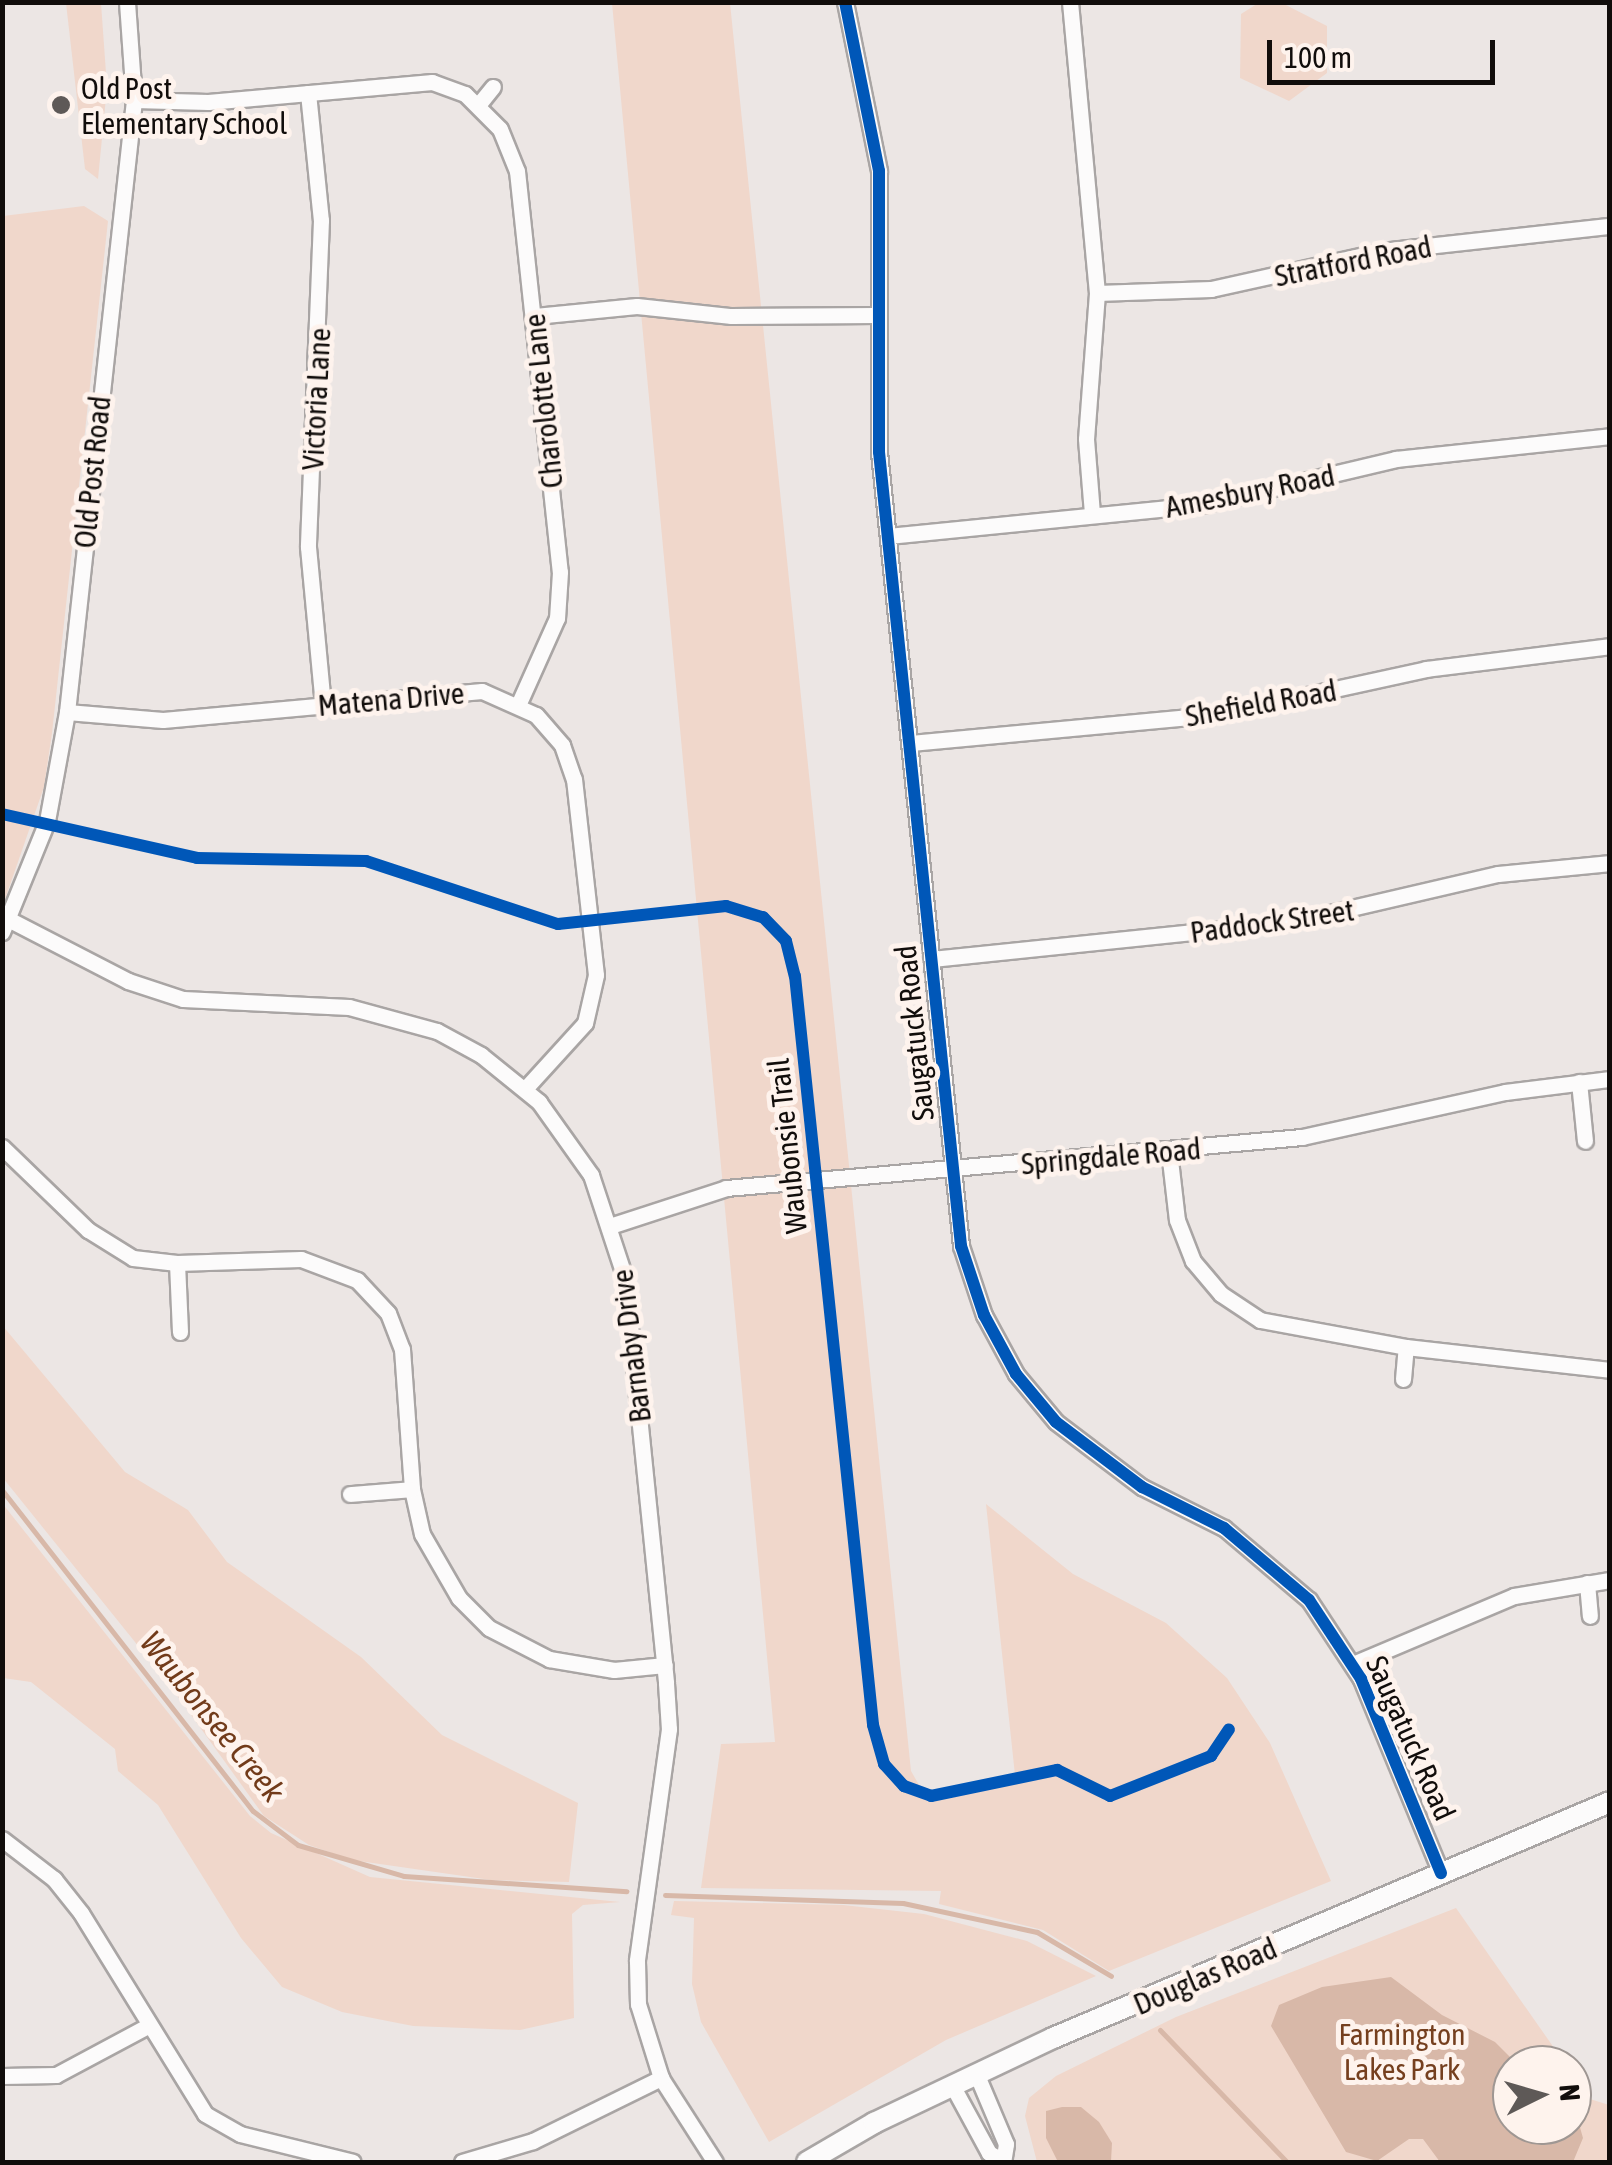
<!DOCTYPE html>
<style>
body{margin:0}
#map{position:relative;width:1612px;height:2165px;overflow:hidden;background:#ece6e4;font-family:"Asap Condensed",sans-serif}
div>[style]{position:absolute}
.green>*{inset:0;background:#f0d7cb}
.water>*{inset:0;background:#d8b8a8}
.stream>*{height:5px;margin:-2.5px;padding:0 2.5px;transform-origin:2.5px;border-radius:2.5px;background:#d8b8a8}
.roads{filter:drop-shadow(2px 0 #a9a5a4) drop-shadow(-2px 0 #a9a5a4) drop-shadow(0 2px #a9a5a4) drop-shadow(0 -2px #a9a5a4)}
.street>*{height:15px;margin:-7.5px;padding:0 7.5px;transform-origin:7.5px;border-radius:7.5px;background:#fcfbfb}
.secondary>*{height:20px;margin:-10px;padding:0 10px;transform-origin:10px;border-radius:10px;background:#fcfbfb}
.cycleway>*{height:12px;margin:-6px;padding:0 6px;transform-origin:6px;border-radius:6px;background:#0057b8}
.dots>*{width:28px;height:28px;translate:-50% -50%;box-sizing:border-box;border:5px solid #fef3ed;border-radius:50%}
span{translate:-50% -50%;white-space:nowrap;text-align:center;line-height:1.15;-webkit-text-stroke:10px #fef3ed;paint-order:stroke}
.poi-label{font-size:30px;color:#110d0b}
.left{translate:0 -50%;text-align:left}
.street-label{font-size:30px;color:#110d0b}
.park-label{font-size:30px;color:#753f1e}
.water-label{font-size:32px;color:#723b1a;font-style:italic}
.frame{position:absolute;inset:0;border:5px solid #110d0b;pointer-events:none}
.north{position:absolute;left:1492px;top:2045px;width:100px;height:100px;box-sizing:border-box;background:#fef3ed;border:2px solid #9f9793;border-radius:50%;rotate:85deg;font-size:28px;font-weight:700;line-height:40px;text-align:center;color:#110d0b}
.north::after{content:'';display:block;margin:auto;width:35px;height:45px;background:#5e5957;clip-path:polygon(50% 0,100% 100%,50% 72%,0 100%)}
.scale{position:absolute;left:1267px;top:40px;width:228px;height:45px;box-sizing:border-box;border:5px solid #110d0b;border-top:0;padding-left:12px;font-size:30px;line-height:35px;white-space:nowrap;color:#110d0b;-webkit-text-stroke:8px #fef3ed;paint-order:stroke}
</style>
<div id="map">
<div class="green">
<i style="clip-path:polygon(1260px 2px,1282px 3px,1327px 26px,1327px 73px,1289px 101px,1240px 78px,1241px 14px)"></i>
<i style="clip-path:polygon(66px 3px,101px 3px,107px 87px,98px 179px,85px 169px)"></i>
<i style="clip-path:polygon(612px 3px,730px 3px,911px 1771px,919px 1785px,938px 1793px,973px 1790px,1015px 1775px,986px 1504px,1073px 1574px,1166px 1623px,1227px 1678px,1270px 1743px,1331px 1881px,1109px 1971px,1043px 1930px,939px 1904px,941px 1891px,701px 1888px,721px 1744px,775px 1742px)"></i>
<i style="clip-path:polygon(84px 206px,108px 221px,52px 733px,44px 787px,3px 905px,3px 216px)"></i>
<i style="clip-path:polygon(2px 1325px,125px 1472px,188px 1510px,227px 1562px,361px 1657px,442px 1735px,578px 1803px,569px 1882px,491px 1880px,352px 1860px,309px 1845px,264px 1816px,168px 1683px,3px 1478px)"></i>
<i style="clip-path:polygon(2px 1503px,250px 1816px,271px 1833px,370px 1877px,620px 1902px,583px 1905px,572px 1914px,574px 2018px,520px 2030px,413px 2026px,342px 2012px,282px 1987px,241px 1938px,158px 1805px,118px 1771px,115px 1749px,31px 1682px,3px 1678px)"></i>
<i style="clip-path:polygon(674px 1901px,843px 1905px,924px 1914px,1027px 1941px,1096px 1976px,946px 2040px,769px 2142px,701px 2022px,692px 1984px,694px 1918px,671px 1915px)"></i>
<i style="clip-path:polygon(1456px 1908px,1566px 2065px,1512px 2065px,1512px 2125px,1572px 2125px,1572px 2074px,1590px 2099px,1609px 2105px,1609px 2162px,1037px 2162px,1025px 2116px,1029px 2098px,1056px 2076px,1176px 2017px)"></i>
</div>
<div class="water">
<i style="clip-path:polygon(1391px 1977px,1442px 2015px,1495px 2042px,1518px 2065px,1512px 2065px,1512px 2125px,1572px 2125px,1572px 2118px,1579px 2124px,1583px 2138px,1573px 2162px,1440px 2162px,1423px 2139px,1409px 2139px,1377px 2161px,1346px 2152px,1271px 2026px,1279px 2005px,1322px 1987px)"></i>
<i style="clip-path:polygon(1062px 2107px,1081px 2107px,1099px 2122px,1112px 2143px,1111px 2161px,1058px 2162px,1046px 2138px,1046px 2111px)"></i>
</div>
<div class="stream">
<i style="left:2px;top:1490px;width:407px;rotate:52deg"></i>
<i style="left:253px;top:1811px;width:56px;rotate:37.1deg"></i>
<i style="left:298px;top:1845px;width:110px;rotate:16.3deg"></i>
<i style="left:404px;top:1876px;width:223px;rotate:3.9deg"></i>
<i style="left:665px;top:1895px;width:238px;rotate:1.9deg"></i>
<i style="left:903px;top:1903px;width:137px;rotate:12.2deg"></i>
<i style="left:1037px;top:1932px;width:86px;rotate:30.7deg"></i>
<i style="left:1160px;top:2030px;width:183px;rotate:46.1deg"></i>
</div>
<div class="roads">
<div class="street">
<i style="left:845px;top:2px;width:172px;rotate:78.6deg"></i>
<i style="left:879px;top:171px;width:281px;rotate:90deg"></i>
<i style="left:879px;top:452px;width:798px;rotate:84.1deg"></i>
<i style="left:961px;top:1246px;width:73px;rotate:71.6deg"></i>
<i style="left:984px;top:1315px;width:67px;rotate:61.5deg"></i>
<i style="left:1016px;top:1374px;width:62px;rotate:50.2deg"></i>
<i style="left:1056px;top:1422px;width:108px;rotate:37.1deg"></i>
<i style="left:1142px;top:1487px;width:92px;rotate:26.6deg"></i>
<i style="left:1224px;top:1528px;width:111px;rotate:40.3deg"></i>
<i style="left:1309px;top:1600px;width:95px;rotate:56.6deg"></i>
<i style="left:1361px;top:1679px;width:210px;rotate:67.6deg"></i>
<i style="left:1070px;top:2px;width:292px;rotate:84.7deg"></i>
<i style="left:1097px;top:293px;width:146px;rotate:94.3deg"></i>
<i style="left:1086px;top:439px;width:75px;rotate:85.4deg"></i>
<i style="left:308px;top:93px;width:128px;rotate:84.2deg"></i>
<i style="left:321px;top:220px;width:327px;rotate:92.3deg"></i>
<i style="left:308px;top:547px;width:159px;rotate:84.6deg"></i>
<i style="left:134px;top:100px;width:74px;rotate:1.5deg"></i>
<i style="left:208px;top:102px;width:225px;rotate:-5.1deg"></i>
<i style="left:432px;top:82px;width:35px;rotate:20deg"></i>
<i style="left:465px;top:94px;width:49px;rotate:45deg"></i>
<i style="left:500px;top:129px;width:45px;rotate:68deg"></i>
<i style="left:517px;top:171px;width:403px;rotate:83.9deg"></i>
<i style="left:560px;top:572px;width:46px;rotate:93.7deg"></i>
<i style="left:557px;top:618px;width:93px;rotate:114.1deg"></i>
<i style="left:479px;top:104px;width:22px;rotate:-51deg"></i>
<i style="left:1097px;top:293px;width:114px;rotate:-2deg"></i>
<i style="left:1211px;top:289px;width:175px;rotate:-12.5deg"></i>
<i style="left:1382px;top:251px;width:229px;rotate:-6.3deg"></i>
<i style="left:535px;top:316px;width:102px;rotate:-5.6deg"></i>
<i style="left:637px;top:306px;width:95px;rotate:6.1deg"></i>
<i style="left:731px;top:316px;width:145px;rotate:-0.4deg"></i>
<i style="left:888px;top:536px;width:320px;rotate:-5.7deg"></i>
<i style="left:1206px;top:504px;width:195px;rotate:-13.3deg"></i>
<i style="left:1396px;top:459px;width:215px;rotate:-6.1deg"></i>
<i style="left:67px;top:712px;width:96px;rotate:4.8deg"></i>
<i style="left:163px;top:720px;width:320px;rotate:-5.2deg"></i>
<i style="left:482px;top:691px;width:59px;rotate:24deg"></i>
<i style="left:536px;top:715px;width:40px;rotate:49deg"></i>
<i style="left:562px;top:745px;width:36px;rotate:71deg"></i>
<i style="left:574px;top:779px;width:197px;rotate:83.6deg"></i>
<i style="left:596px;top:975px;width:49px;rotate:102.9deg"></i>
<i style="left:585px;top:1023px;width:89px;rotate:132.3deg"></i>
<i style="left:910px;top:743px;width:311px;rotate:-5.3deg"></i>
<i style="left:1220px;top:714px;width:211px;rotate:-12.3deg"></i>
<i style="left:1426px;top:669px;width:185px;rotate:-7.1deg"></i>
<i style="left:10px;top:920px;width:133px;rotate:27.3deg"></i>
<i style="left:128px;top:981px;width:58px;rotate:18.1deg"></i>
<i style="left:183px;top:999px;width:166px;rotate:2.8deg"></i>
<i style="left:349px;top:1007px;width:91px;rotate:15.3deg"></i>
<i style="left:437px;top:1031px;width:50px;rotate:28.6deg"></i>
<i style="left:481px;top:1055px;width:75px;rotate:39deg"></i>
<i style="left:539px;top:1102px;width:90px;rotate:54.5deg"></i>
<i style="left:591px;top:1175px;width:108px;rotate:71.7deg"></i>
<i style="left:625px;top:1278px;width:407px;rotate:84.2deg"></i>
<i style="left:666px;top:1683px;width:46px;rotate:86.3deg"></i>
<i style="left:669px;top:1729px;width:234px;rotate:97.9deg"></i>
<i style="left:637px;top:1961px;width:43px;rotate:88.7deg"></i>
<i style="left:638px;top:2004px;width:77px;rotate:72.7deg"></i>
<i style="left:661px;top:2078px;width:100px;rotate:57.3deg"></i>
<i style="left:2px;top:932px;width:120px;rotate:-67.9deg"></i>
<i style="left:47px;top:821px;width:111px;rotate:-79.6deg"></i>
<i style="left:67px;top:712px;width:616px;rotate:-83.75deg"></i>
<i style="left:134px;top:100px;width:98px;rotate:-94.1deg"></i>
<i style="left:932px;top:959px;width:361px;rotate:-5.9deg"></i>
<i style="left:1291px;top:922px;width:212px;rotate:-13.1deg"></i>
<i style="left:1498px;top:874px;width:113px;rotate:-5.6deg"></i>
<i style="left:1579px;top:1082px;width:59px;rotate:84.2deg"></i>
<i style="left:2px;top:1147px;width:120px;rotate:44deg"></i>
<i style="left:88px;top:1230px;width:53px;rotate:31.9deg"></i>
<i style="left:133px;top:1258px;width:44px;rotate:6.5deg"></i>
<i style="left:177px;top:1263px;width:124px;rotate:-1.8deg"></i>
<i style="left:301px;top:1259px;width:60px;rotate:20.6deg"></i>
<i style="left:357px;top:1280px;width:45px;rotate:46.8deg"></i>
<i style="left:388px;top:1313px;width:39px;rotate:69deg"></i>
<i style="left:402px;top:1349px;width:140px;rotate:85.9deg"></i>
<i style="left:412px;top:1489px;width:46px;rotate:77.5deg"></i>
<i style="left:422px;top:1534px;width:74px;rotate:60deg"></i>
<i style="left:459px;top:1598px;width:42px;rotate:45deg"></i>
<i style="left:489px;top:1628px;width:68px;rotate:27.3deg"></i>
<i style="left:549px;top:1659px;width:66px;rotate:9.6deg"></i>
<i style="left:614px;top:1670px;width:51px;rotate:-5.6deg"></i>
<i style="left:1169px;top:1151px;width:69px;rotate:83.4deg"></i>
<i style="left:1177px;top:1220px;width:44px;rotate:68.7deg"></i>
<i style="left:1193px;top:1261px;width:43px;rotate:49.7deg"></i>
<i style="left:1221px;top:1294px;width:47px;rotate:33.7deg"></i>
<i style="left:1260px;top:1320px;width:148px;rotate:10.5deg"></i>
<i style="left:1406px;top:1347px;width:205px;rotate:6.4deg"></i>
<i style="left:613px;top:1225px;width:119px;rotate:-18.1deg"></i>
<i style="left:726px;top:1188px;width:578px;rotate:-5.06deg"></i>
<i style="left:1302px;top:1137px;width:208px;rotate:-12.5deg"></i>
<i style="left:1505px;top:1092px;width:106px;rotate:-7.1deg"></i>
<i style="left:177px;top:1263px;width:69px;rotate:87.5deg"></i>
<i style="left:1403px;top:1379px;width:32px;rotate:-85deg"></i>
<i style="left:350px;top:1494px;width:62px;rotate:-4.6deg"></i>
<i style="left:1587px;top:1583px;width:33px;rotate:85deg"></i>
<i style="left:1353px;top:1664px;width:175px;rotate:-22.9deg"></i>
<i style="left:1514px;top:1596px;width:97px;rotate:-9.5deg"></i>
<i style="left:2px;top:1839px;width:66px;rotate:37.6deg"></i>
<i style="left:54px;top:1879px;width:43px;rotate:51.5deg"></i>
<i style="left:81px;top:1913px;width:236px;rotate:58.3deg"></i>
<i style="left:205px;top:2114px;width:40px;rotate:29.7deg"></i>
<i style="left:240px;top:2134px;width:116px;rotate:13.9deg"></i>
<i style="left:976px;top:2073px;width:77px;rotate:67.1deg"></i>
<i style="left:1006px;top:2144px;width:18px;rotate:99deg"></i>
<i style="left:2px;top:2076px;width:54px;rotate:-1.1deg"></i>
<i style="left:56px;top:2075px;width:102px;rotate:-28.1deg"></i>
<i style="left:952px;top:2085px;width:77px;rotate:61.4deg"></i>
<i style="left:989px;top:2153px;width:15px;rotate:28deg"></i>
<i style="left:462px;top:2162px;width:74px;rotate:-16.5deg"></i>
<i style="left:533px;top:2141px;width:143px;rotate:-26.2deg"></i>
</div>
<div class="secondary">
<i style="left:807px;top:2162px;width:78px;rotate:-30.2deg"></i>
<i style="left:874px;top:2123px;width:198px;rotate:-25.4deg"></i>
<i style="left:1053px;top:2038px;width:605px;rotate:-22.96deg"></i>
</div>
</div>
<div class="cycleway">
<i style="left:845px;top:2px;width:172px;rotate:78.6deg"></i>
<i style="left:879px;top:171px;width:281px;rotate:90deg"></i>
<i style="left:879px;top:452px;width:798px;rotate:84.1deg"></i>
<i style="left:961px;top:1246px;width:73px;rotate:71.6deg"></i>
<i style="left:984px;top:1315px;width:67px;rotate:61.5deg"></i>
<i style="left:1016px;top:1374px;width:62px;rotate:50.2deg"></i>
<i style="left:1056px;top:1422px;width:108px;rotate:37.1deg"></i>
<i style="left:1142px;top:1487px;width:92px;rotate:26.6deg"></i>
<i style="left:1224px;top:1528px;width:111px;rotate:40.3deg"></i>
<i style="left:1309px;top:1600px;width:95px;rotate:56.6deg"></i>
<i style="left:1361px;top:1679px;width:210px;rotate:67.6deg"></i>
<i style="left:2px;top:814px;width:200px;rotate:12.7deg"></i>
<i style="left:197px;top:858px;width:169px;rotate:1deg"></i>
<i style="left:366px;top:861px;width:202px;rotate:18.2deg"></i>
<i style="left:558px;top:924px;width:169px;rotate:-6.1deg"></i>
<i style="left:726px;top:906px;width:39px;rotate:17deg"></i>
<i style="left:763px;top:917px;width:33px;rotate:46deg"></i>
<i style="left:786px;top:941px;width:36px;rotate:76deg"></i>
<i style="left:795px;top:976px;width:753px;rotate:84.05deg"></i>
<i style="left:873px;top:1725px;width:41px;rotate:74.2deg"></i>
<i style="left:884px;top:1764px;width:30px;rotate:48deg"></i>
<i style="left:904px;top:1786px;width:29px;rotate:20deg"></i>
<i style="left:931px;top:1796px;width:129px;rotate:-11.7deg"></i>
<i style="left:1057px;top:1770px;width:59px;rotate:26.1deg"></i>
<i style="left:1110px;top:1796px;width:109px;rotate:-21.6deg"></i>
<i style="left:1211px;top:1756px;width:32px;rotate:-56deg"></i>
</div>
<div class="dots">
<i style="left:61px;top:105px;background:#5e5957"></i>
</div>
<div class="poi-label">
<span class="left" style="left:81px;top:105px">Old Post<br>Elementary School</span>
</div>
<div class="street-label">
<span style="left:1353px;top:261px;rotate:-11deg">Stratford Road</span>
<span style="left:316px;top:399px;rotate:-87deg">Victoria Lane</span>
<span style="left:543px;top:401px;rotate:-96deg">Charolotte Lane</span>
<span style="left:92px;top:472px;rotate:-84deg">Old Post Road</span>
<span style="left:1250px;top:491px;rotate:-11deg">Amesbury Road</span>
<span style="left:391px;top:699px;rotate:-5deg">Matena Drive</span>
<span style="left:1261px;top:703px;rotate:-10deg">Shefield Road</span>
<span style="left:1272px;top:921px;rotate:-8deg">Paddock Street</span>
<span style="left:914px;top:1033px;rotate:-96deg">Saugatuck Road</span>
<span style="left:787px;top:1146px;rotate:-96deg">Waubonsie Trail</span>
<span style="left:1111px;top:1156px;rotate:-5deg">Springdale Road</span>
<span style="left:631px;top:1346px;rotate:-97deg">Barnaby Drive</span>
<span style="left:1411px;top:1738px;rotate:66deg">Saugatuck Road</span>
<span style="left:1205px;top:1976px;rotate:-23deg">Douglas Road</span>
</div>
<div class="park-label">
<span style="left:1402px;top:2051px">Farmington<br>Lakes Park</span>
</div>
<div class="water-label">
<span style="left:212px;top:1717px;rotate:51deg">Waubonsee Creek</span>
</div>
<div class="frame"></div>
<div class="north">N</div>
<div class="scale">100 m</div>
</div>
